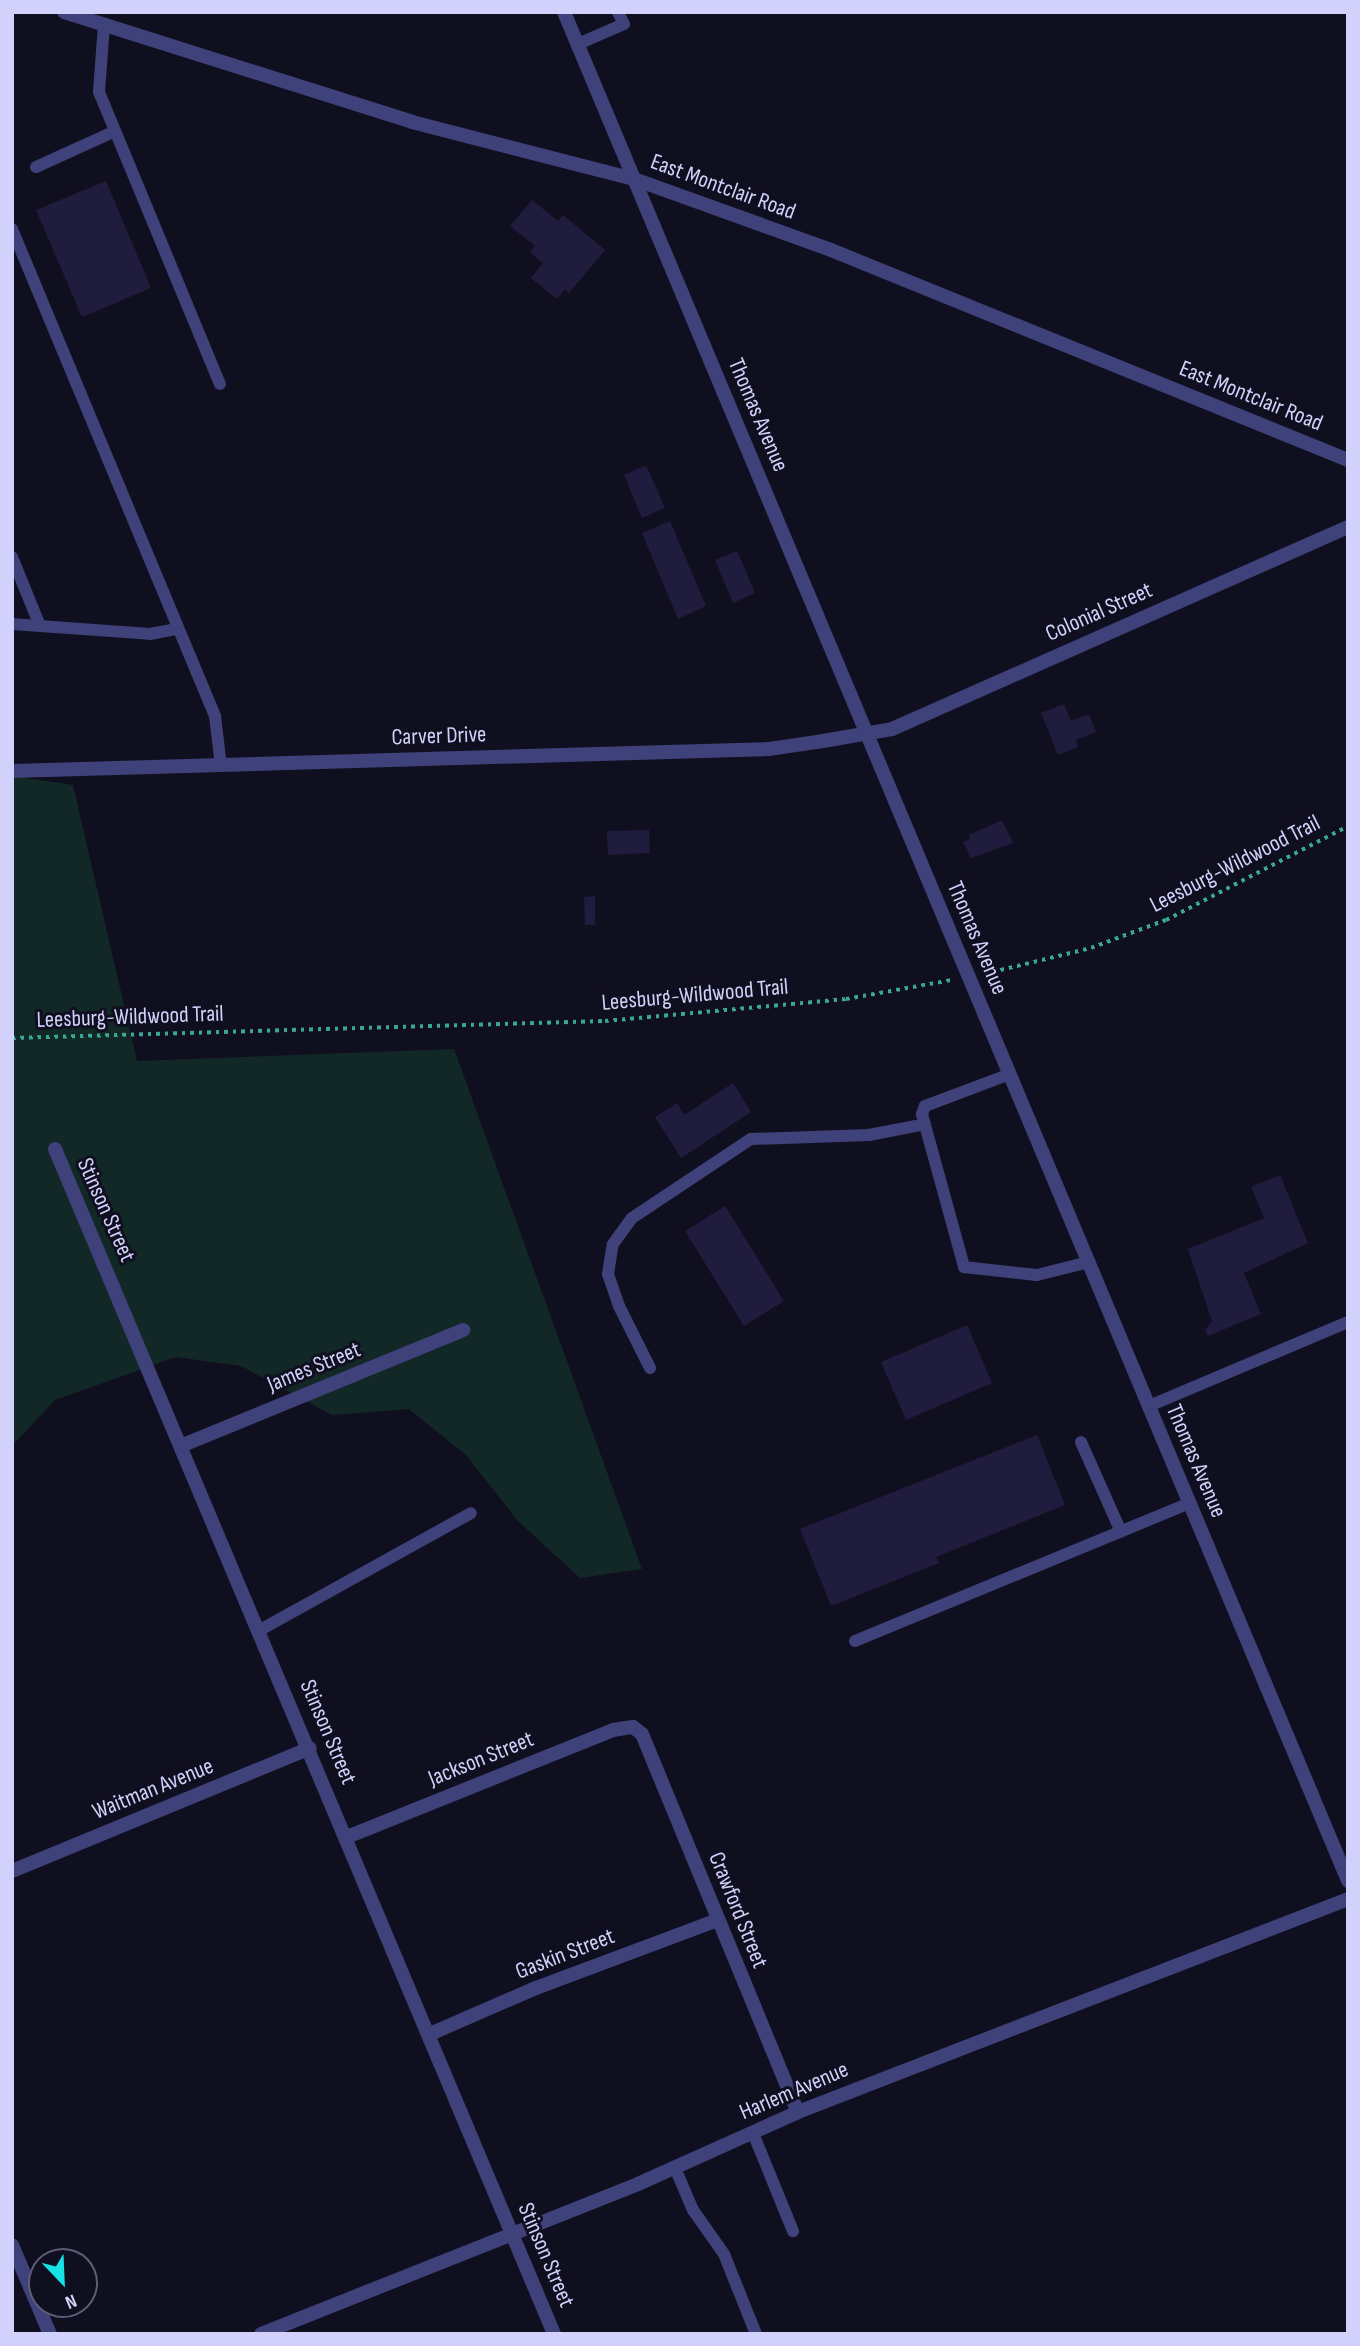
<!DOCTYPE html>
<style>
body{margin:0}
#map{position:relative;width:1360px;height:2346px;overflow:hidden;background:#100f1f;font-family:"Sofia Sans Condensed",sans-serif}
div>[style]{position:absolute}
.green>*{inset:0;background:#122826}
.building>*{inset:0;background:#201c3e}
.path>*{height:3.5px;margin-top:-1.75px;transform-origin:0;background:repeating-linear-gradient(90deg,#38a797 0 3.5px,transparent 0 8.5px)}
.service>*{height:12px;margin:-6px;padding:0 6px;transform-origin:6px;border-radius:6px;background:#3e417a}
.minor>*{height:14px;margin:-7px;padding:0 7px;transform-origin:7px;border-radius:7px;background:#3e417a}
.tertiary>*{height:14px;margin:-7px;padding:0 7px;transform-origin:7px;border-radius:7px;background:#3e417a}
span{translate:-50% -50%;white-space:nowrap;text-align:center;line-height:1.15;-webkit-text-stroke:6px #100f1f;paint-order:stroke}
.street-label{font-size:23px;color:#d2d1fb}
.frame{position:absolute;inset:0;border:14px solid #d2d1fb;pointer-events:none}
.north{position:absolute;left:28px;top:2248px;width:70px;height:70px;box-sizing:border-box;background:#100f1f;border:2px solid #5e5d77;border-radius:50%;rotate:157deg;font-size:19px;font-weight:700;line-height:28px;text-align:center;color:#d2d1fb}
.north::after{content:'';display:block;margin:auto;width:24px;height:32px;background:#14e2e4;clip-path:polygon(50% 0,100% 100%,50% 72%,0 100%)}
</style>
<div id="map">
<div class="green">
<i style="clip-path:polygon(12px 776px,73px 785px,137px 1061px,454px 1049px,642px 1569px,580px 1578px,518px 1521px,466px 1455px,409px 1409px,332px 1415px,241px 1366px,176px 1357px,55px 1400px,12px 1446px)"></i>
</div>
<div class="building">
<i style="clip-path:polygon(106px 181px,151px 288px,82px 317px,36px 210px)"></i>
<i style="clip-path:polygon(532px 200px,558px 221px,563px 215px,605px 250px,569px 293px,565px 289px,557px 299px,531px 278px,543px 263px,530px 252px,535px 246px,510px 226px)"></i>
<i style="clip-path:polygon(646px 465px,665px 508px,642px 518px,624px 475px)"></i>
<i style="clip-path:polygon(670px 521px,706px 606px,678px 619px,642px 533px)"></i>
<i style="clip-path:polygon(737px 551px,755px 593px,733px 603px,715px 560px)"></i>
<i style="clip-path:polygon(1064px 704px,1071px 721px,1089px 714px,1096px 732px,1076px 740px,1078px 747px,1058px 755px,1041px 713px)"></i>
<i style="clip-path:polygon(1002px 820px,1013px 843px,971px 858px,963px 842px,970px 839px,969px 835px)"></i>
<i style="clip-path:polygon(649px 830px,650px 853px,608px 855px,607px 831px)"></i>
<i style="clip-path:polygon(595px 896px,595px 925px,585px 925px,584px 897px)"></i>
<i style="clip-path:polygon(733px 1083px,751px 1112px,681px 1158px,655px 1117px,677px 1103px,684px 1115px)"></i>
<i style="clip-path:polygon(1280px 1175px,1308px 1243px,1244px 1273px,1261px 1314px,1208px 1336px,1205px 1330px,1212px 1321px,1188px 1249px,1264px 1218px,1251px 1187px)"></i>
<i style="clip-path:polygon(725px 1206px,784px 1301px,744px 1326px,685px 1231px)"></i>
<i style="clip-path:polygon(967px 1325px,992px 1383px,906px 1420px,881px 1362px)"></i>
<i style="clip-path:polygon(1037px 1435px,1065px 1505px,936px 1557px,939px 1563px,831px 1606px,800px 1529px)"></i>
</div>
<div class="path">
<i style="left:984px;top:974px;width:110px;rotate:-13.7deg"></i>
<i style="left:1091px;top:948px;width:80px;rotate:-20.5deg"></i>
<i style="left:1166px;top:920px;width:205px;rotate:-27.3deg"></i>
<i style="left:12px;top:1038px;width:593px;rotate:-1.64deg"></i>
<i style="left:605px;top:1021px;width:242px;rotate:-5.2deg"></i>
<i style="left:846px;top:999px;width:108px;rotate:-10.2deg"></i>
</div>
<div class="service">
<i style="left:104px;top:25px;width:67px;rotate:94.3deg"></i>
<i style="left:99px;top:92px;width:316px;rotate:67.5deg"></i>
<i style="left:578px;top:44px;width:50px;rotate:-23.5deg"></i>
<i style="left:624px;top:24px;width:13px;rotate:-117deg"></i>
<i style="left:36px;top:167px;width:85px;rotate:-24.4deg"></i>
<i style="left:12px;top:229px;width:528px;rotate:67.37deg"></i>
<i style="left:215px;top:716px;width:50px;rotate:83.2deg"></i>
<i style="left:12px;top:557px;width:74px;rotate:67.9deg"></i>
<i style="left:12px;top:624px;width:138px;rotate:4.1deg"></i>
<i style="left:150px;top:634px;width:26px;rotate:-11deg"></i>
<i style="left:1010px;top:1074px;width:91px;rotate:159.4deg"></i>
<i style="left:925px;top:1106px;width:9px;rotate:111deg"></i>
<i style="left:922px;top:1114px;width:159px;rotate:74.6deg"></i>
<i style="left:964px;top:1267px;width:73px;rotate:6.3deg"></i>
<i style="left:1037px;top:1275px;width:54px;rotate:-14deg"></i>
<i style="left:650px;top:1368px;width:69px;rotate:-116.6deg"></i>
<i style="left:619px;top:1306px;width:34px;rotate:-109deg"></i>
<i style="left:608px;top:1274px;width:30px;rotate:-81deg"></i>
<i style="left:613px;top:1244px;width:32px;rotate:-54deg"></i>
<i style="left:632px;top:1218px;width:143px;rotate:-33.6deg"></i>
<i style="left:751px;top:1139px;width:118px;rotate:-1.9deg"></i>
<i style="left:869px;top:1135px;width:57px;rotate:-11.1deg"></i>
<i style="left:1149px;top:1406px;width:216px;rotate:-22.9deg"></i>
<i style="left:1081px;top:1442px;width:98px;rotate:66deg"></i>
<i style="left:260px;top:1630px;width:241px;rotate:-29deg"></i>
<i style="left:855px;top:1641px;width:362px;rotate:-22.4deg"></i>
<i style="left:753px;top:2133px;width:106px;rotate:67.8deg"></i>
<i style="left:675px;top:2168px;width:46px;rotate:66.8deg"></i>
<i style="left:693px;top:2210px;width:54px;rotate:54.8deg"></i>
<i style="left:724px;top:2254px;width:86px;rotate:68.2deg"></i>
</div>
<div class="minor">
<i style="left:64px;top:12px;width:365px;rotate:17.5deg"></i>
<i style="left:412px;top:122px;width:229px;rotate:14.4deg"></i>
<i style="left:634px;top:179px;width:209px;rotate:19.8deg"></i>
<i style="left:831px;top:250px;width:558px;rotate:22.11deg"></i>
<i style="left:12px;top:771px;width:757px;rotate:-1.66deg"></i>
<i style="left:769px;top:749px;width:49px;rotate:-8.3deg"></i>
<i style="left:817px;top:742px;width:76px;rotate:-9.8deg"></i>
<i style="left:892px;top:729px;width:499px;rotate:-23.9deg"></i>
<i style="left:55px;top:1149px;width:1286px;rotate:67.16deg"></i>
<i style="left:183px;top:1445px;width:303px;rotate:-22.3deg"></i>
<i style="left:347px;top:1837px;width:287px;rotate:-21.9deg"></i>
<i style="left:613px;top:1730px;width:20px;rotate:-9deg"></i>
<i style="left:633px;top:1727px;width:11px;rotate:38deg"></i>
<i style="left:642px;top:1734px;width:409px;rotate:67.6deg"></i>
<i style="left:12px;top:1871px;width:322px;rotate:-22.4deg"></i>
<i style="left:430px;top:2034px;width:116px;rotate:-23.5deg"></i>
<i style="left:536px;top:1988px;width:194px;rotate:-20.5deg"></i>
<i style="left:12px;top:2245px;width:97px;rotate:66.9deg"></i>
<i style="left:261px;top:2334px;width:406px;rotate:-21.7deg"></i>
<i style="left:638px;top:2184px;width:175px;rotate:-24.2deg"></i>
<i style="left:798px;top:2112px;width:590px;rotate:-21.17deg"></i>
</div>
<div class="tertiary">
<i style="left:564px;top:12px;width:2027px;rotate:67.24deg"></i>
</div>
<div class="street-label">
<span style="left:723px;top:187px;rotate:20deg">East Montclair Road</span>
<span style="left:1251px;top:396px;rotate:22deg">East Montclair Road</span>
<span style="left:758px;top:415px;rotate:67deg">Thomas Avenue</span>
<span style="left:1099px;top:612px;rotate:-24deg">Colonial Street</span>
<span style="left:439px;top:736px;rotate:-2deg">Carver Drive</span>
<span style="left:1235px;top:864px;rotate:-27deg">Leesburg-Wildwood Trail</span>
<span style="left:977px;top:938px;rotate:67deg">Thomas Avenue</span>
<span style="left:695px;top:995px;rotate:-5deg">Leesburg-Wildwood Trail</span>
<span style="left:130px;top:1017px;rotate:-2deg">Leesburg-Wildwood Trail</span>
<span style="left:106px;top:1210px;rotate:66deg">Stinson Street</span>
<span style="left:314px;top:1367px;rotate:-22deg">James Street</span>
<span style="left:1196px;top:1461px;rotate:67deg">Thomas Avenue</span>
<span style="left:328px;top:1732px;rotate:67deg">Stinson Street</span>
<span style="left:481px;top:1759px;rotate:-22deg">Jackson Street</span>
<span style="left:153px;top:1789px;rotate:-22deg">Waitman Avenue</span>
<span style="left:738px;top:1910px;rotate:68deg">Crawford Street</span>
<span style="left:565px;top:1954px;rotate:-21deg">Gaskin Street</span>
<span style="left:794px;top:2091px;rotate:-23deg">Harlem Avenue</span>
<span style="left:546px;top:2255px;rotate:67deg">Stinson Street</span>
</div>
<div class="frame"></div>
<div class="north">N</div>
</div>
